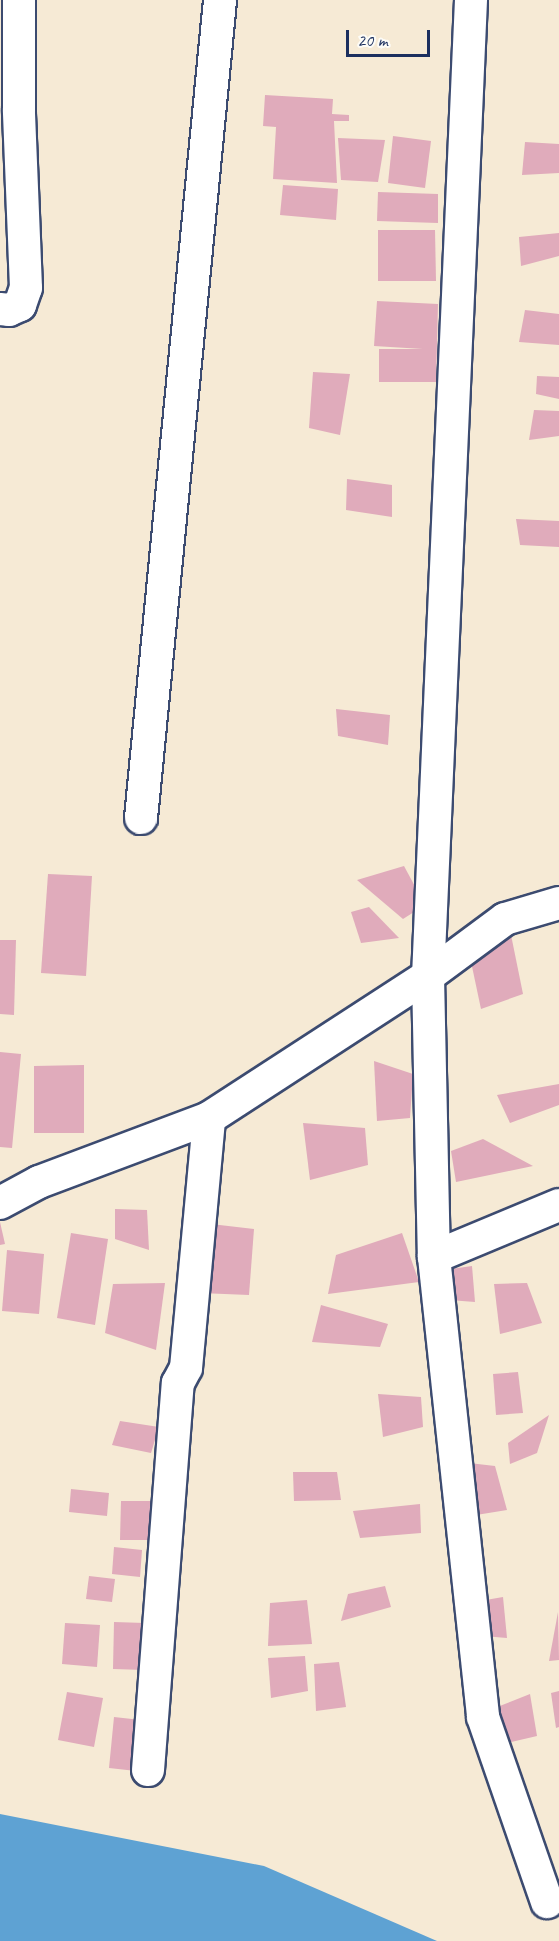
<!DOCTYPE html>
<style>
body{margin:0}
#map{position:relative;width:559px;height:1941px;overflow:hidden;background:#f6ead5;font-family:Caveat,sans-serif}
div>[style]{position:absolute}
.water>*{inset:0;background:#5ea2d3}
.building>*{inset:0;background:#e0abbb}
.roads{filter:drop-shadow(2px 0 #3c4b70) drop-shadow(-2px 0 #3c4b70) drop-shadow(0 2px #3c4b70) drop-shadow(0 -2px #3c4b70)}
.street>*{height:32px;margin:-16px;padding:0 16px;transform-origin:16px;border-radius:16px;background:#fff}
span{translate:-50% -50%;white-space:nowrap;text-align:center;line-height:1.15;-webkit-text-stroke:4.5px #fdfcf7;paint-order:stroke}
.scale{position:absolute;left:346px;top:30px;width:84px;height:27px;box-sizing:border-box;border:3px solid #1b2f5e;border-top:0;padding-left:8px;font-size:18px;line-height:21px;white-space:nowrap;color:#1b2f5e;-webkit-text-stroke:4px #fdfcf7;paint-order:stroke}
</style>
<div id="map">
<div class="water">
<i style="clip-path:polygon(0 1814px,264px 1866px,437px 1941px,0 1941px)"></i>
</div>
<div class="building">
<i style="clip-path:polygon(265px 95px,333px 99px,332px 114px,349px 115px,349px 121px,334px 121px,337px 183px,273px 179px,276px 127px,263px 126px)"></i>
<i style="clip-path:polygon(393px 136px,431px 141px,425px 188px,388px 183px)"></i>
<i style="clip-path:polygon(338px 138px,385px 140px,378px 182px,341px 180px)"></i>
<i style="clip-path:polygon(525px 142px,559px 144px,559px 173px,522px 175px)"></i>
<i style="clip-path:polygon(283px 185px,338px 189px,336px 220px,280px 215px)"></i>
<i style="clip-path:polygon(378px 192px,438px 194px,438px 223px,377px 221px)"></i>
<i style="clip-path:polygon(378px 230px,435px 230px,436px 281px,378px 281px)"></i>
<i style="clip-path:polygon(559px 233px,559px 256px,521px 266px,519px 237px)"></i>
<i style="clip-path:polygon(377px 301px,438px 304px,436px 382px,379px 382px,379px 349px,423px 349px,374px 346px)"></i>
<i style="clip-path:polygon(525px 310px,559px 314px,559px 345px,519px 342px)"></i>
<i style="clip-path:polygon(313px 372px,350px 374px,340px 435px,309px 428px)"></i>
<i style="clip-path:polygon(537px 376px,559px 377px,559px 399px,536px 394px)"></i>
<i style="clip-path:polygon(534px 410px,559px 411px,559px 436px,529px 440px)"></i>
<i style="clip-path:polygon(347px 479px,392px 485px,392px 517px,346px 510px)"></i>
<i style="clip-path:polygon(516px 519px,559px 521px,559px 547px,520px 545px)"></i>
<i style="clip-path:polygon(336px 709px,390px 715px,388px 745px,338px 736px)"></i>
<i style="clip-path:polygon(404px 866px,425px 905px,403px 919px,357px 880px)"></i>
<i style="clip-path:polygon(48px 874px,92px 876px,86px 976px,41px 973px)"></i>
<i style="clip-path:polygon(369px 907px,399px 938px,361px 943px,351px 912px)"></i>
<i style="clip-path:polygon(510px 930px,523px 994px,481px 1009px,470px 957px)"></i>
<i style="clip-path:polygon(0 940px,16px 940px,14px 1015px,0 1014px)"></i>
<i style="clip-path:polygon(0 1052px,21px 1054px,12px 1148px,0 1147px)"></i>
<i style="clip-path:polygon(374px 1061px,413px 1074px,410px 1118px,377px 1121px)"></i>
<i style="clip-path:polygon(84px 1065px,84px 1133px,34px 1133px,34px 1066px)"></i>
<i style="clip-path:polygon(559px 1084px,559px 1105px,510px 1123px,497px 1095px)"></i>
<i style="clip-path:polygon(303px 1123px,365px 1128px,368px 1165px,310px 1180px)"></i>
<i style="clip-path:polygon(483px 1139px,533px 1166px,456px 1182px,451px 1151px)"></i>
<i style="clip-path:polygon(115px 1209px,147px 1210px,149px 1250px,115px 1239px)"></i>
<i style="clip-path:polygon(0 1222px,5px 1244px,0 1245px)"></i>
<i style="clip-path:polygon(211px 1224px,254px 1229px,249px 1295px,200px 1293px)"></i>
<i style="clip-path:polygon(71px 1233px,108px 1239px,95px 1325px,57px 1318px)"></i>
<i style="clip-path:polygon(402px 1233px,419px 1282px,328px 1294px,336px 1255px)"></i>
<i style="clip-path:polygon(7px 1250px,44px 1254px,39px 1314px,2px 1311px)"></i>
<i style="clip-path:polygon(472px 1266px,475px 1302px,449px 1300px,444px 1270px)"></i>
<i style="clip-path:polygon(165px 1283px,156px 1350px,105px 1333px,113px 1284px)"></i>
<i style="clip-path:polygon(527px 1283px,542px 1323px,500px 1334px,494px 1284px)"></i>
<i style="clip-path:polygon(321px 1305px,388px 1324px,380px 1347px,312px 1342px)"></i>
<i style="clip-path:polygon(518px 1372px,523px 1413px,496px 1415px,493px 1374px)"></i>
<i style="clip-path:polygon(378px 1394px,421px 1397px,423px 1427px,383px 1437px)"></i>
<i style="clip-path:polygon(549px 1415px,537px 1453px,510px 1464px,508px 1443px)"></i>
<i style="clip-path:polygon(120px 1421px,159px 1427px,151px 1453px,112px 1445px)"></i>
<i style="clip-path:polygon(469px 1463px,495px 1466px,507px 1510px,470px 1516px)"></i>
<i style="clip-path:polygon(293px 1472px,337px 1472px,341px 1500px,294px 1501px)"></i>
<i style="clip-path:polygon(71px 1489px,109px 1493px,107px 1516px,69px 1512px)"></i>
<i style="clip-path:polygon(121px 1501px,151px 1501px,151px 1540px,120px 1540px)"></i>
<i style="clip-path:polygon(420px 1504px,421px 1533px,360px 1538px,353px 1511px)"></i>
<i style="clip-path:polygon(114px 1547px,142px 1550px,140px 1577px,112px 1574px)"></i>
<i style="clip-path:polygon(89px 1576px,115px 1579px,112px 1602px,86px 1599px)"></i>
<i style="clip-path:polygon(385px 1586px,391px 1607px,341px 1621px,348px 1594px)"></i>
<i style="clip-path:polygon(503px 1597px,507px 1638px,483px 1636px,480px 1601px)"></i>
<i style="clip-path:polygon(307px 1600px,312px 1644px,268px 1646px,270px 1603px)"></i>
<i style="clip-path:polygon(558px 1612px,559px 1660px,549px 1661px)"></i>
<i style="clip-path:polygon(114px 1622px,145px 1623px,144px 1670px,113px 1669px)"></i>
<i style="clip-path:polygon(65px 1623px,100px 1625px,97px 1667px,62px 1664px)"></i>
<i style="clip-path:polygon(305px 1656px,308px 1691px,271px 1698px,268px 1658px)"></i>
<i style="clip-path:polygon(339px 1662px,346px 1707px,316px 1711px,314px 1664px)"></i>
<i style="clip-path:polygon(559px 1691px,559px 1727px,556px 1728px,551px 1693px)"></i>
<i style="clip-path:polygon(67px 1692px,103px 1698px,94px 1747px,58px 1740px)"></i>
<i style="clip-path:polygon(530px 1694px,537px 1736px,503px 1744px,492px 1709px)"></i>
<i style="clip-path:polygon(114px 1717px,141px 1720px,136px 1771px,109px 1768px)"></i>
</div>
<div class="roads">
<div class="street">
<i style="left:471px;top:0;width:977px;rotate:92.52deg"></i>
<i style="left:428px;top:976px;width:281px;rotate:88.8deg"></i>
<i style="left:434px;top:1257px;width:463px;rotate:83.9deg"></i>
<i style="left:483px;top:1717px;width:196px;rotate:70.9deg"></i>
<i style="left:0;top:309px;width:9px;rotate:6deg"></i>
<i style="left:9px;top:310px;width:12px;rotate:-24deg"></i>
<i style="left:20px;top:305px;width:18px;rotate:-71deg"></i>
<i style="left:26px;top:288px;width:178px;rotate:-92.3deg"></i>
<i style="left:19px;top:110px;width:110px;rotate:-90deg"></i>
<i style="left:141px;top:818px;width:822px;rotate:-84.48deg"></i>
<i style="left:0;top:1203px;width:44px;rotate:-28.3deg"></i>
<i style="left:39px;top:1182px;width:182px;rotate:-20.6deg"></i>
<i style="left:209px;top:1118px;width:261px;rotate:-33deg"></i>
<i style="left:428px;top:976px;width:96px;rotate:-36.5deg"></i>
<i style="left:505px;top:919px;width:56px;rotate:-16.5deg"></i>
<i style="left:434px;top:1257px;width:135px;rotate:-22.6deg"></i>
<i style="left:148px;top:1770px;width:388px;rotate:-85.6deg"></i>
<i style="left:178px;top:1383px;width:17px;rotate:-62deg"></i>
<i style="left:186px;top:1368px;width:251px;rotate:-84.7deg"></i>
</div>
</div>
<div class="scale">20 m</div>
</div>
